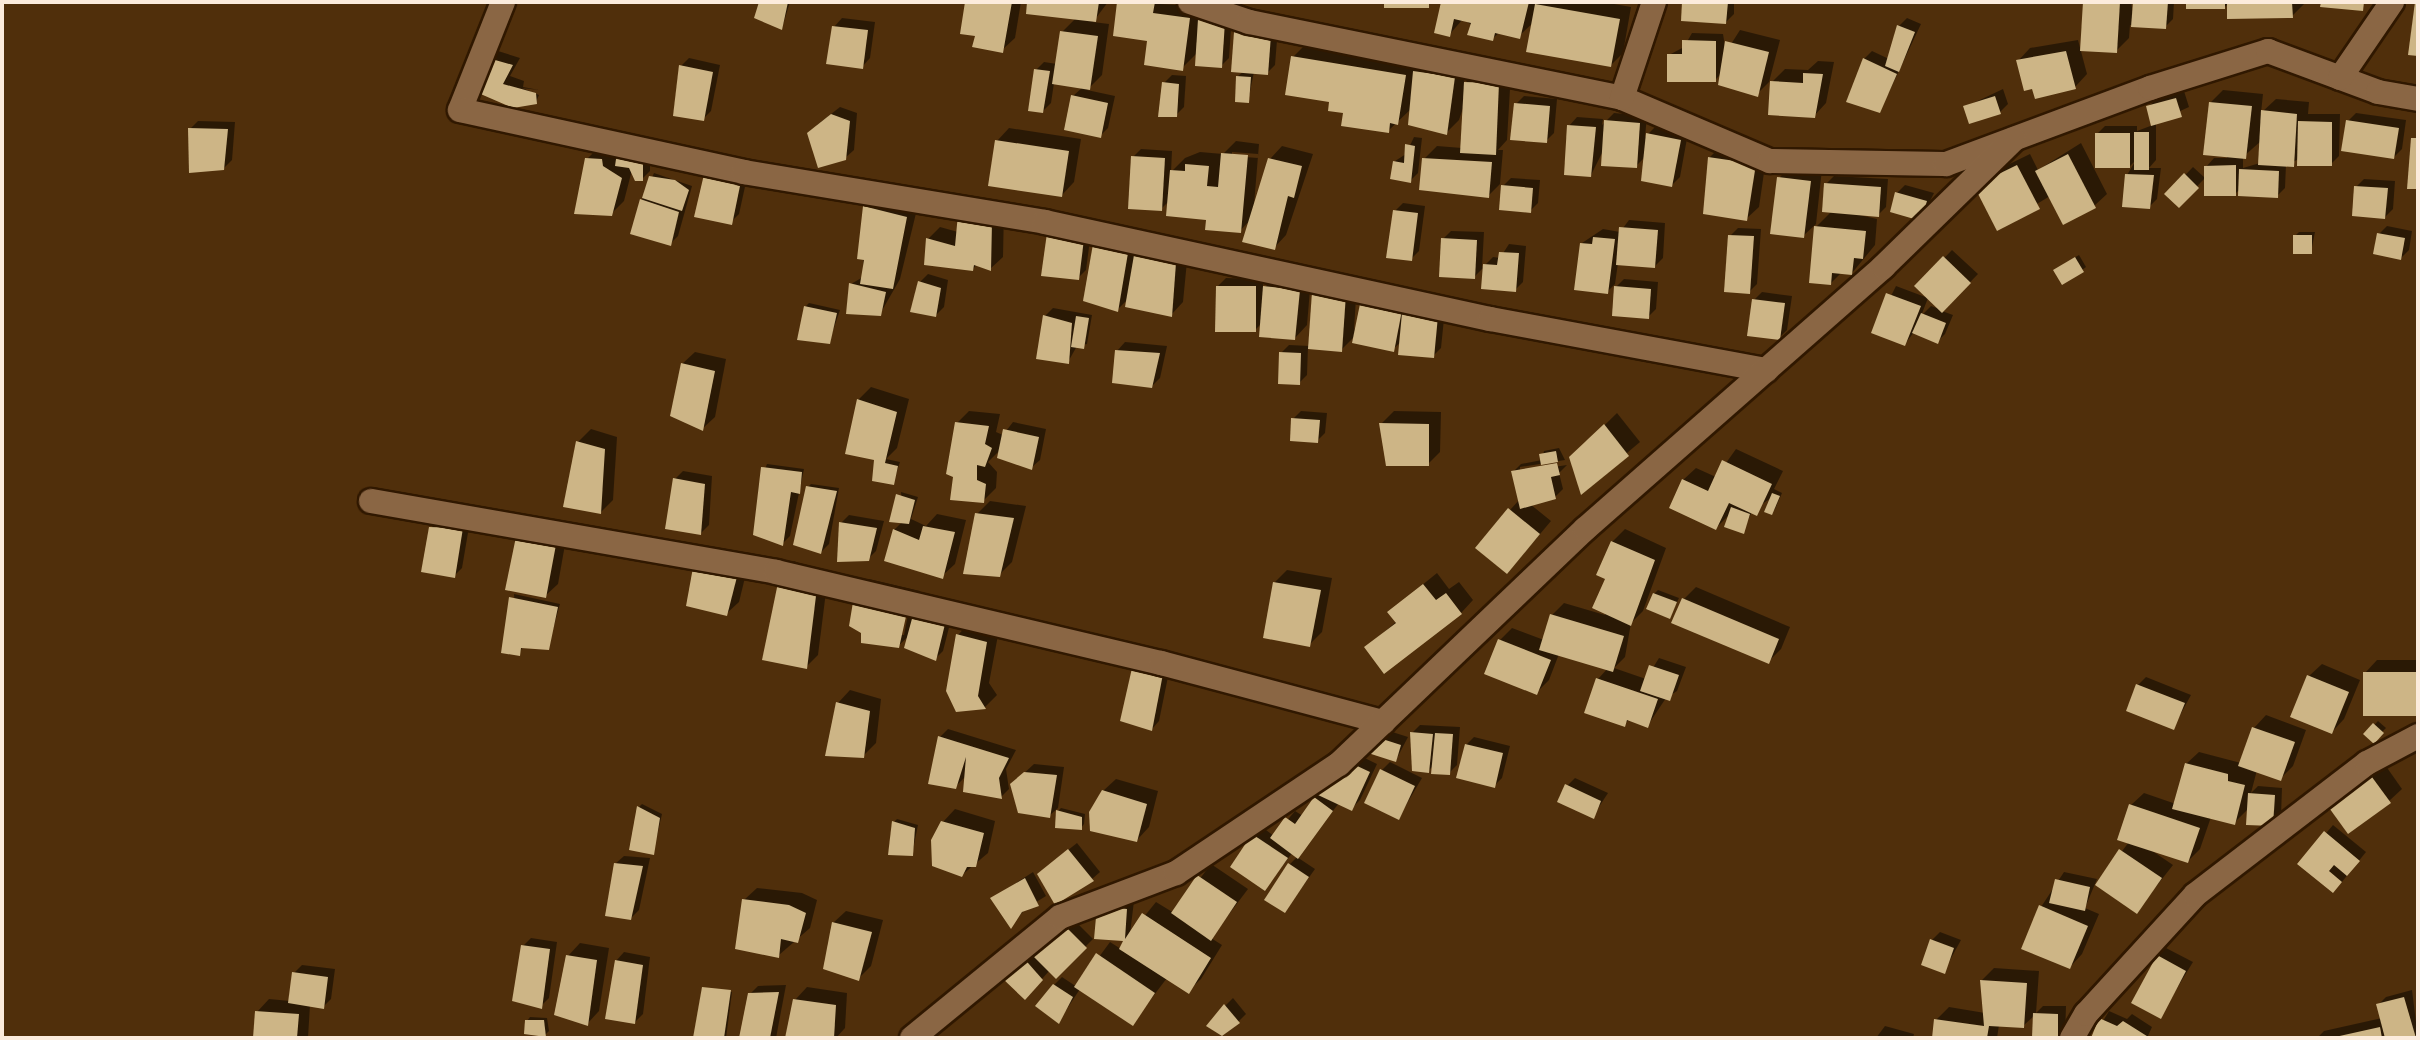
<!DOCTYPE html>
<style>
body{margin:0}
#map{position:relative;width:2420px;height:1040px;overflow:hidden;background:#502f0b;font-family:"Noto Sans",sans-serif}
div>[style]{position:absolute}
.shadow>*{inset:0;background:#0007}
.building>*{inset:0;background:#cdb586}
.roads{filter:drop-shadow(2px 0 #301800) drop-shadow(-2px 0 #301800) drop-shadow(0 2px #301800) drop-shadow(0 -2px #301800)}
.minor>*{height:24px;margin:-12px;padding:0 12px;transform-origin:12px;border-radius:12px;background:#8a6644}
span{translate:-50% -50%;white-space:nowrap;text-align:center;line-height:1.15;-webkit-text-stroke:8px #442500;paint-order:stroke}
.frame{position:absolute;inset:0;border:4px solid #fcecdd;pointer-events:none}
</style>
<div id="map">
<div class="shadow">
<i style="clip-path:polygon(761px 2px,790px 2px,782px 28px)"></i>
<i style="clip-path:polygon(967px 2px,1021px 2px,1015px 38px,1002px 50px,977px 34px)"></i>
<i style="clip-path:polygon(1029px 2px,1108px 2px,1093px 22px,1109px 24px,1102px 75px,1087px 90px,1115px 96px,1108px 128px,1100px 136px,1073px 96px,1083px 87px,1054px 83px,1051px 103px,1043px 111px,1036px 70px,1044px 62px,1057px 64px,1062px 32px,1076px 18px)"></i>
<i style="clip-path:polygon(1119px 2px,1201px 6px,1199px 21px,1208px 12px,1232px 14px,1229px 58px,1221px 66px,1197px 53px,1182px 68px)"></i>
<i style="clip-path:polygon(1444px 2px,1603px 2px,1631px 7px,1623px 53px,1611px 65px,1534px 22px,1519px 36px,1500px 32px,1492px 39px,1463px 19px,1449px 35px)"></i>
<i style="clip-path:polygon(1684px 2px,1734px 2px,1734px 14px,1726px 22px)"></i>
<i style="clip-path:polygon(2085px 2px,2131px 2px,2134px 19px,2135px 2px,2174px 2px,2173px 19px,2165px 27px,2130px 25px,2129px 38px,2116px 51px)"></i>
<i style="clip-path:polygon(2188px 2px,2306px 2px,2292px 16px,2229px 2px,2225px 7px)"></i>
<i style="clip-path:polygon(842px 18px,875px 22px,870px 58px,862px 67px,834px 27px)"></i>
<i style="clip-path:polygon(1907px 18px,1921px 24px,1880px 111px,1864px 59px,1872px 51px,1889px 59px,1899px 26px)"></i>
<i style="clip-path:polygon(1244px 25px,1278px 28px,1275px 65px,1267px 73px,1254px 72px,1248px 101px,1238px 76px,1244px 71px,1236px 33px)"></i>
<i style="clip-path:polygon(1740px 30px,1780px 40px,1769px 82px,1757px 94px,1722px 73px,1715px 80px,1669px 55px,1684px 47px,1692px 33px,1723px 34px,1726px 52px)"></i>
<i style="clip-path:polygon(2078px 40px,2087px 74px,2075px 87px,2018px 61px,2030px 48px)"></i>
<i style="clip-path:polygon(evenodd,1309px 41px,1466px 65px,1464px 84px,1478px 70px,1511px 72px,1507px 140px,1498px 150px,1503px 150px,1500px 184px,1488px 196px,1424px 159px,1437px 146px,1462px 148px,1465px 102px,1459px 120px,1447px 132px,1412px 108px,1388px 131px,1345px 112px,1293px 57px,1309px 41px,1475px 80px,1509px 86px,1475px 84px,1475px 80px)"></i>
<i style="clip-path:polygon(498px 51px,520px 58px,510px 76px,524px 81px,523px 87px,539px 90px,522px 88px,539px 95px,536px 102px,514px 106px,490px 59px)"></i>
<i style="clip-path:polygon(689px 58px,720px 65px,711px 111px,703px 119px,681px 66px)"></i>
<i style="clip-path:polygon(1818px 61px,1834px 62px,1826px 103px,1814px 116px,1772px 82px,1785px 69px,1808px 70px)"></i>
<i style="clip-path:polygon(1172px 75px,1186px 76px,1184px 107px,1176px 115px,1164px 83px)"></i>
<i style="clip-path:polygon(2003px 89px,2008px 104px,2000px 112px,1965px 107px)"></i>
<i style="clip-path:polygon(evenodd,2223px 90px,2263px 94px,2261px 113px,2276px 99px,2309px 102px,2308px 114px,2340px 114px,2339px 156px,2331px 164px,2299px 159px,2286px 165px,2285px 188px,2277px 196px,2240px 189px,2235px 194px,2206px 167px,2214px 158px,2227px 158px,2211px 102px,2223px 90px,2261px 141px,2260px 163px,2243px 168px,2243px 157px,2261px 141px)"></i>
<i style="clip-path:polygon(2184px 91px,2189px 107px,2156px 122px,2156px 160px,2149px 168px,2161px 168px,2157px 199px,2149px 207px,2127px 175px,2136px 160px,2130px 166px,2097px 134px,2105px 126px,2137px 126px,2137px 131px,2153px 125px,2148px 107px,2156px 99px)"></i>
<i style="clip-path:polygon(1524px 96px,1557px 99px,1554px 133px,1546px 141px,1516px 104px)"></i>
<i style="clip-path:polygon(840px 107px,857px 113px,854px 150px,845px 158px,817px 125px)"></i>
<i style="clip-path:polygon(1614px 113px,1647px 116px,1645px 137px,1656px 126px,1688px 133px,1680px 177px,1672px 185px,1646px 156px,1636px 166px,1604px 149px,1591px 175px,1569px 126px,1577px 117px,1603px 119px,1602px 125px)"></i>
<i style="clip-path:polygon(2356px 113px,2406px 120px,2402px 149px,2394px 157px,2348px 121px)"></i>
<i style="clip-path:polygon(198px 121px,235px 122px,232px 160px,223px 169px,190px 129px)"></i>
<i style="clip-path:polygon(1009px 128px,1081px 139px,1074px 182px,1062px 195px,997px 141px)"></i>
<i style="clip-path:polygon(1414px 137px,1422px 138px,1418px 173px,1410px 181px,1395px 161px,1406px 154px)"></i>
<i style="clip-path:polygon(evenodd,1236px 141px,1259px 144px,1254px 205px,1270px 159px,1282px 146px,1313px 154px,1286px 235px,1274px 248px,1251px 219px,1240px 231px,1170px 200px,1161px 209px,1133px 157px,1141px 149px,1172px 151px,1171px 172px,1185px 158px,1200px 152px,1223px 154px,1236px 141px,1232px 152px,1258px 154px,1258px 158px,1232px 156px,1232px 152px)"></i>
<i style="clip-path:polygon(650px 142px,650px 171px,642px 179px,632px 170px,624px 201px,611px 214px,587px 159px,600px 146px)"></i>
<i style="clip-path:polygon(2081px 143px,2107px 194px,2094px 206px,2050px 196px,1998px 228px,1989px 174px,2030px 154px,2038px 170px)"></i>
<i style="clip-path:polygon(1722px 145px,1767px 152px,1759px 207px,1746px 219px,1709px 158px)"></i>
<i style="clip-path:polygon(1792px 165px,1822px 169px,1816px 224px,1803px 236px,1779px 178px)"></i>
<i style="clip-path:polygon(2193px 167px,2205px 178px,2179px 205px,2167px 194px)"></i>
<i style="clip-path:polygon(654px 173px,692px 186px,678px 236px,670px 244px,642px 200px)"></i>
<i style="clip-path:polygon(748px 173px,739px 214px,731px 222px,696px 216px)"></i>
<i style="clip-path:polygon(1834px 176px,1888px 179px,1886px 207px,1878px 215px,1851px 213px,1877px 219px,1875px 245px,1852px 273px,1842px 272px,1831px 283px,1816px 227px,1832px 211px,1826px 184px)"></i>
<i style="clip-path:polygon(1511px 178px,1540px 180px,1538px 203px,1530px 211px,1503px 186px)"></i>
<i style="clip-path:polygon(2364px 179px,2395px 181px,2393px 209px,2385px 217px,2356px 187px)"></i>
<i style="clip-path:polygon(1905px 185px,1934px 193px,1921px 219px,1897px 193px)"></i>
<i style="clip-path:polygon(877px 195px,918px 205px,900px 279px,880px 314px,851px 284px,863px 277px,865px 207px)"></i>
<i style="clip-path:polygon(1403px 203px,1425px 206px,1419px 251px,1411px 259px,1395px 211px)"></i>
<i style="clip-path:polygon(1004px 210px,1003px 257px,990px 269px,977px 264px,973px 269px,928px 239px,940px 227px,958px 232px)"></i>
<i style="clip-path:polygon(1629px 220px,1665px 223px,1663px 258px,1655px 266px,1618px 263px,1615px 284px,1607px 292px,1582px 243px,1603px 229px,1620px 232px)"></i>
<i style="clip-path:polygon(1057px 226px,1091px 232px,1086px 270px,1078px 278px)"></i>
<i style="clip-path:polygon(2387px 226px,2412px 231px,2409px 250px,2401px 258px,2379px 234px)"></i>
<i style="clip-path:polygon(1738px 228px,1761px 229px,1757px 284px,1749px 292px,1730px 236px)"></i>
<i style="clip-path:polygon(1451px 231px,1484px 232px,1482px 268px,1493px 257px,1500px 258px,1509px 244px,1526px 246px,1523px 282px,1515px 290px,1485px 266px,1474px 277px,1443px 239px)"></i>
<i style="clip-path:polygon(2299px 232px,2315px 232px,2311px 252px,2295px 236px)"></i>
<i style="clip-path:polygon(1140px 240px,1137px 254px,1148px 243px,1188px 251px,1183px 302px,1171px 315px,1129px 298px,1117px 310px,1094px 245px)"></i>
<i style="clip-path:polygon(1952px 250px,1978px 274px,1942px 311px,1953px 315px,1945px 334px,1937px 342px,1914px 332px,1905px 344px,1873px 332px,1896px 286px,1928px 298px,1921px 316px,1931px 306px,1942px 310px,1917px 286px)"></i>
<i style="clip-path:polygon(2079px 255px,2086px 267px,2082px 270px,2059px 267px)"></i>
<i style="clip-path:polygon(928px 274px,948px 280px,944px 307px,936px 315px,920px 282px)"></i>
<i style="clip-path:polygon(1277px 275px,1311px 278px,1307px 325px,1295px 338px,1262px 323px,1255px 330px,1218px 286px,1226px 278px,1263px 279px,1263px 289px)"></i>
<i style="clip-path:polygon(1624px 279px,1658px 282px,1656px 309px,1648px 317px,1616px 287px)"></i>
<i style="clip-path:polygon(1357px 282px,1354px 330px,1375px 287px,1445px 309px,1441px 348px,1433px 356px,1402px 341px,1393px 349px,1356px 335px,1341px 350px,1308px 347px,1307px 375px,1299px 383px,1281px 353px,1289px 345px,1310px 346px)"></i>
<i style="clip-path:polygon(1762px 292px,1792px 296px,1787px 330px,1779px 338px,1754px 300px)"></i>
<i style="clip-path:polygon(809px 303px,840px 310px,829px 342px,806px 306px)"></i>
<i style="clip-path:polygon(1053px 308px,1092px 315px,1087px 344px,1077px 346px,1068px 362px,1045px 316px)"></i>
<i style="clip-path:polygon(1125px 342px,1167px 346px,1160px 378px,1152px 386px,1117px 351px)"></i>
<i style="clip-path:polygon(695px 352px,726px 359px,715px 417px,702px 429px,682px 364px)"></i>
<i style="clip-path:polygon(871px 387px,909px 399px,897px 448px,886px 459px,900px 462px,893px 483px,876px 461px,858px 400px)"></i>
<i style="clip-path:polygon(969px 411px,1000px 414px,996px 432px,1003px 435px,1013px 422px,1046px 429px,1040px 460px,1032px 467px,1000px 450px,988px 462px,997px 472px,996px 488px,983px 501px,957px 423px)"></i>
<i style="clip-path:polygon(1301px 411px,1327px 413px,1325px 433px,1317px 441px,1293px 419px)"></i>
<i style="clip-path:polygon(1394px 411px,1441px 412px,1440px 452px,1428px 464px,1381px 424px)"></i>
<i style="clip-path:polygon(1617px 413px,1640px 442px,1582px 491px,1571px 458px)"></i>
<i style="clip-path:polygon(591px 429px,617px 437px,613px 500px,601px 512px,578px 442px)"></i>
<i style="clip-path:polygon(1559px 448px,1565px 460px,1520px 467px,1520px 472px,1567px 465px,1559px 473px,1563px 489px,1555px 497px,1530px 504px,1551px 521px,1519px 559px,1510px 510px,1520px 499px,1513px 472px,1521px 464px,1542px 460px,1544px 451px)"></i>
<i style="clip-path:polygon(1736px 449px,1783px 471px,1774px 489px,1782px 493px,1775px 509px,1772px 513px,1771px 498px,1752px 511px,1743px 532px,1732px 512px,1716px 528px,1683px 480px,1696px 468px,1716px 477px)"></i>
<i style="clip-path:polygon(767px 464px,804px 469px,790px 536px,782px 544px,755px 534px,759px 484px)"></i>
<i style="clip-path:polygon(683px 471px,712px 476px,709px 525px,701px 533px,675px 479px)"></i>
<i style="clip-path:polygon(811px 484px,839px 488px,829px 544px,821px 552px,808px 487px)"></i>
<i style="clip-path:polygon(901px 492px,918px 497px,911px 519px,926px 526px,937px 514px,966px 520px,955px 564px,942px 576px,894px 530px,903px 521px)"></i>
<i style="clip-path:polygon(990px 501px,1026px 506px,1012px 562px,999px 575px,977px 514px)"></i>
<i style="clip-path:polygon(849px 515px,884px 521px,876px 551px,868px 559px,841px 523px)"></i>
<i style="clip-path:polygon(532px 516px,569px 522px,558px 584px,545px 596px,520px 528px)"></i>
<i style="clip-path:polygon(439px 520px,470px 521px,462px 568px,454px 576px,431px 528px)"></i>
<i style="clip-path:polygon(1625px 529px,1666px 548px,1643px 611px,1631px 623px,1625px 657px,1614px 668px,1646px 679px,1659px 658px,1686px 667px,1677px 691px,1666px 698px,1648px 725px,1630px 719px,1624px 724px,1598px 679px,1608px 668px,1559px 654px,1549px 680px,1536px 693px,1500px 640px,1512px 628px,1544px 640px,1552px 615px,1564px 603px,1605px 615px,1612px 542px)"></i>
<i style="clip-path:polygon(708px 550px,751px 553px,739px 602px,726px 614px)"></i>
<i style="clip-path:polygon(794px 561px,828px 576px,818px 655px,806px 667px,782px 574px)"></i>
<i style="clip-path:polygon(1287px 570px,1332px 578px,1322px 632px,1310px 644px,1275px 582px)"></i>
<i style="clip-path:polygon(1437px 573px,1449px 589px,1459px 582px,1473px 600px,1461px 613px,1367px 647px,1397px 621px,1389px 612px)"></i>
<i style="clip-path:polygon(evenodd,869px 579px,920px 591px,917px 606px,954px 608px,943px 651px,935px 659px,910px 635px,898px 646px,856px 591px,869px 579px,912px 593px,904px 635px,900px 635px,912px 593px)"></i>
<i style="clip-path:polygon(1696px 587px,1790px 627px,1781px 649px,1769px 661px,1683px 600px)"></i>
<i style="clip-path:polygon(1658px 590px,1679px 598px,1670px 616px,1654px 594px)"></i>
<i style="clip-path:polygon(514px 594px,560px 604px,548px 647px,523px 646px,519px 654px)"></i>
<i style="clip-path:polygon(970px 622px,999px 630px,989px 683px,997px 695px,985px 707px,957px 710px,958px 635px)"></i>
<i style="clip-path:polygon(2377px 660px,2418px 660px,2418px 714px,2365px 673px)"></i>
<i style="clip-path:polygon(2322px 664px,2360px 680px,2344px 719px,2332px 732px,2309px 676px)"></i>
<i style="clip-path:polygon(1170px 667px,1159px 721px,1152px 729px,1134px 669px)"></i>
<i style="clip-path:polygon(2146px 677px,2191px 695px,2173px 728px,2138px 685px)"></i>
<i style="clip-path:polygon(850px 690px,881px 699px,876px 743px,863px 756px,838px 703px)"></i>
<i style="clip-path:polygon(2266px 715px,2306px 730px,2293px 766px,2280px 779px,2257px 770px,2251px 793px,2258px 786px,2282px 788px,2281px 816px,2273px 824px,2249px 808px,2234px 823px,2211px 817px,2200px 849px,2188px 861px,2151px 850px,2173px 865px,2136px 912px,2097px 884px,2129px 842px,2131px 805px,2144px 793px,2176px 804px,2186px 764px,2199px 752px,2241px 763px,2254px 728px)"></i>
<i style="clip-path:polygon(2378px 721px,2386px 728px,2373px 741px,2366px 734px)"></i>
<i style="clip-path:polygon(1420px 725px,1460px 727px,1457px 765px,1449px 773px,1434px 765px,1428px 771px,1412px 733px)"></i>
<i style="clip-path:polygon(948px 729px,1016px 750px,1006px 769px,1009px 789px,1001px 797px,966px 776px,955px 787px,940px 737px)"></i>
<i style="clip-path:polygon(1383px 729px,1408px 737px,1396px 760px,1370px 752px)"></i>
<i style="clip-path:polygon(1474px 737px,1510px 746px,1502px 778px,1494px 786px,1466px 745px)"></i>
<i style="clip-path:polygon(1346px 749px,1377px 764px,1360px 800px,1352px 808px,1339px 803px,1297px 857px,1315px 869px,1285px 911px,1289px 865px,1298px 856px,1293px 852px,1265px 888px,1233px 866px,1262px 827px,1274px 836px,1295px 811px,1303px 816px)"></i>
<i style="clip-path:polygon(1390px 762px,1422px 778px,1399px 817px,1382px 770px)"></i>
<i style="clip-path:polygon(2383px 762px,2402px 789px,2389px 801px,2341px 792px)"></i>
<i style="clip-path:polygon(1034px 764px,1064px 767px,1058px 808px,1049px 816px,1021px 776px)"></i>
<i style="clip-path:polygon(1575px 778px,1608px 793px,1593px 816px,1567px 786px)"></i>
<i style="clip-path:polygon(1116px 779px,1158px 791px,1149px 827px,1137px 840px,1103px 791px)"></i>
<i style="clip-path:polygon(642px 804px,662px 814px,653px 853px,639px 807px)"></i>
<i style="clip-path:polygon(1061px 808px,1085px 814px,1084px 824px,1081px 828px,1058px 811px)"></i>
<i style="clip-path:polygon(955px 809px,995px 821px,988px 853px,962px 875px,943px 822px)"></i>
<i style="clip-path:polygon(897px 819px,918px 825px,912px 854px,894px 822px)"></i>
<i style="clip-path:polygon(2333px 825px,2366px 852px,2341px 883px,2300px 864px)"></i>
<i style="clip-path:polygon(1077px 843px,1100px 872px,1092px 879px,1048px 866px)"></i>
<i style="clip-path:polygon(624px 856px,650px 858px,639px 910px,631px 918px,615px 864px)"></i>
<i style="clip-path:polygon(1211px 864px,1248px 889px,1211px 938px,1222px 945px,1201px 979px,1188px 991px,1167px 978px,1132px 1024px,1080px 989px,1059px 1021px,1054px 985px,1062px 977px,1077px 987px,1110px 942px,1121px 949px,1127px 939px,1096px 937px,1099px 907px,1134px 901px,1130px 934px,1156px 902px,1174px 913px)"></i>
<i style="clip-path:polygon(1033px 872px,1046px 896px,1025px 909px,1011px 926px,993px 898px)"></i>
<i style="clip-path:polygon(2064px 872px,2097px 879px,2085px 908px,2099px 914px,2082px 954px,2070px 967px,2041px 907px)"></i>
<i style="clip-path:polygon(757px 888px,802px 893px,817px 900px,810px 928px,779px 955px,744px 900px)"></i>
<i style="clip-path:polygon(846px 911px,883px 920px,871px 966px,858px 979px,833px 923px)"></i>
<i style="clip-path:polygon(1071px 917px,1093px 939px,1056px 976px,1050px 970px,1033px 989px,1004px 977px)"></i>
<i style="clip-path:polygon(1940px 932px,1961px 940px,1944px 971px,1932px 940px)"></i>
<i style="clip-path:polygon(531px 938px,557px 942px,549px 998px,541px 1006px,523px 946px)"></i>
<i style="clip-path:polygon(580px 943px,609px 948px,599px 1011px,587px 1024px,568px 956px)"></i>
<i style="clip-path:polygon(2166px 948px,2193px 962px,2160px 1016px,2158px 956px)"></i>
<i style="clip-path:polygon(624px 952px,650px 957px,643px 1014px,635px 1022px,616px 961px)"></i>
<i style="clip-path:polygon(302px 965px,335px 969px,331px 999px,323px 1007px,310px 1005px,308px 1038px,255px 1038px,257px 1012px,269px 999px,290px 1001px,294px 973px)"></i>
<i style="clip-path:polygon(1994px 968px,2039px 971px,2036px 1013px,2043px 1006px,2066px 1006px,2065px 1038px,2034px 1038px,2035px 1015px,2023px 1026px,1999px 1025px,1997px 1038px,1934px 1038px,1936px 1020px,1949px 1007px,1985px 1013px,1982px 980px)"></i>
<i style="clip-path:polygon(786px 985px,776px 1038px,741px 1038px,750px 994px,758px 986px)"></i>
<i style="clip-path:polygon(807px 987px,847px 993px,845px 1028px,836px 1038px,787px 1038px,795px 1000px)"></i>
<i style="clip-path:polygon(703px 989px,732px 992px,726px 1038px,695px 1038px)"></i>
<i style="clip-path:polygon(2412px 990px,2418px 1038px,2317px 1038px,2324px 1031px,2382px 1018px,2378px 1005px,2386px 997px)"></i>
<i style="clip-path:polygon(1233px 998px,1246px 1014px,1238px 1022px,1225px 1006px)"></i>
<i style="clip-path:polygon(2109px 1011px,2127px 1019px,2132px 1014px,2152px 1027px,2147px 1038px,2093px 1038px)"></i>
<i style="clip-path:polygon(530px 1017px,547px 1018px,549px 1031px,545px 1035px,527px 1021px)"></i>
<i style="clip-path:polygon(1885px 1026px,1914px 1034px,1913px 1038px,1876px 1038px)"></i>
</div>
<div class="building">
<i style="clip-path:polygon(759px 2px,788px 2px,782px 30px,754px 18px)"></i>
<i style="clip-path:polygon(965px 2px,1012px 2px,1003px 53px,972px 47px,975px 36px,960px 34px)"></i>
<i style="clip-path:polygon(1027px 2px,1099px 2px,1096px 22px,1026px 14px)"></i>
<i style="clip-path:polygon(1117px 2px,1155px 2px,1153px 13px,1190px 18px,1183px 71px,1144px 65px,1147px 41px,1113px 36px)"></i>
<i style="clip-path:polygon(1384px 2px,1429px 2px,1429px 8px,1384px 8px)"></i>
<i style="clip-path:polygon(1441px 2px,1529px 2px,1520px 39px,1495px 33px,1493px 41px,1467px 35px,1471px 23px,1454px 19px,1450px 37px,1434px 33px)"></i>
<i style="clip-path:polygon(1682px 2px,1728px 2px,1726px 24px,1681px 21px)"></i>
<i style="clip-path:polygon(2083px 2px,2120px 2px,2117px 53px,2080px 51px)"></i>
<i style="clip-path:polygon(2133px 2px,2168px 2px,2166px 29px,2131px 27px)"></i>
<i style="clip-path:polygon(2186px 2px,2225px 2px,2225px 9px,2186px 9px)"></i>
<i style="clip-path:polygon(2227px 2px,2292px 2px,2293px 18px,2227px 19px)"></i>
<i style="clip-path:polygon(2321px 2px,2364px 2px,2363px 11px,2320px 7px)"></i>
<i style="clip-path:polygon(2415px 2px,2418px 2px,2418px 56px,2408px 55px)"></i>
<i style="clip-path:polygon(1535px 4px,1620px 19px,1611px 67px,1526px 52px)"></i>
<i style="clip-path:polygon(1198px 19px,1225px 21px,1222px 68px,1195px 66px)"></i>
<i style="clip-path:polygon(1897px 25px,1915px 32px,1899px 72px,1885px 66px)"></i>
<i style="clip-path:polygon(832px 26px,868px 30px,863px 69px,826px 64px)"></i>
<i style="clip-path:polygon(1060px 31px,1098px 36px,1090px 90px,1052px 84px)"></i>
<i style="clip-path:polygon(1234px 32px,1271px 35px,1268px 75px,1231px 72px)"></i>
<i style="clip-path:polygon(1682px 40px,1716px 41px,1716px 82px,1667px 82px,1667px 54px,1682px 54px)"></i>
<i style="clip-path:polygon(1725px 41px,1769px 52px,1758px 97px,1718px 85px)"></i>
<i style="clip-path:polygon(2066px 51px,2076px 89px,2035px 99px,2032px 89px,2024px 91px,2016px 60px)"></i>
<i style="clip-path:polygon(1291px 56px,1406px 75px,1398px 125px,1390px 123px,1389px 133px,1341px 126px,1343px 113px,1328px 111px,1329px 102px,1285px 95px)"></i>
<i style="clip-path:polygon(488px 58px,513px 65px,503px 84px,536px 93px,537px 104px,513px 108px,476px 92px)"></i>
<i style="clip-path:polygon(1863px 58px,1897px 74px,1880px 113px,1846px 102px)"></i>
<i style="clip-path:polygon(679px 65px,713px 72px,704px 121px,673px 116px)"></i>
<i style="clip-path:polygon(1034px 69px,1050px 71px,1043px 113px,1028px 111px)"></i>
<i style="clip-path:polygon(1413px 71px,1455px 77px,1447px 135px,1408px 125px)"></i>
<i style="clip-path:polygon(1803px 73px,1823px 74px,1815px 118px,1768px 115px,1770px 81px,1803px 83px)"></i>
<i style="clip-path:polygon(1236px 76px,1251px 77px,1249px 103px,1235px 102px)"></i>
<i style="clip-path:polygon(1162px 82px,1179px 84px,1177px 117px,1158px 117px)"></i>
<i style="clip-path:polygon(1464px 82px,1499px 83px,1496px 155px,1460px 153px)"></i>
<i style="clip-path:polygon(1071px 95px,1108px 103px,1101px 138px,1064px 130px)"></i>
<i style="clip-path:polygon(1995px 96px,2001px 114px,1969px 124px,1963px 106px)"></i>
<i style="clip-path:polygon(2176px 98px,2182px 117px,2151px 126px,2146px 106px)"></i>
<i style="clip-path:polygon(2209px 102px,2252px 106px,2246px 159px,2203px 155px)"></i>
<i style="clip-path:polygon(1514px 103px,1550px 106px,1547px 143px,1510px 140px)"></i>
<i style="clip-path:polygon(2261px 110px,2297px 114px,2294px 167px,2258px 165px)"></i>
<i style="clip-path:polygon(831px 114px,850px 121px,846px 160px,818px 168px,807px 133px)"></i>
<i style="clip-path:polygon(1604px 120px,1640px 123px,1637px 168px,1601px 166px)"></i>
<i style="clip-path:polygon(2346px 120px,2399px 128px,2394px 159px,2341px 151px)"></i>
<i style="clip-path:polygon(2298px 121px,2332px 122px,2332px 166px,2297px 166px)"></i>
<i style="clip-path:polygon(1567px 125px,1596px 127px,1591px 177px,1564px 175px)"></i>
<i style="clip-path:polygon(188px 128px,228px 129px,224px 170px,189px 173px)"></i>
<i style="clip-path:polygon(2134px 132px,2149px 132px,2149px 170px,2134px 170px)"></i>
<i style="clip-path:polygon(1646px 133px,1681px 140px,1672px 187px,1641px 181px)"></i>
<i style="clip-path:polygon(2095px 133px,2130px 133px,2130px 168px,2095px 168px)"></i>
<i style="clip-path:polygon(2411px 138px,2418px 138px,2418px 189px,2407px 189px)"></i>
<i style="clip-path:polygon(995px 140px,1069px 151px,1062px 197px,988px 186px)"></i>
<i style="clip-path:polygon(1405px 144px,1415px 146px,1411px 183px,1390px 179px,1393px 161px,1404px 163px)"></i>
<i style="clip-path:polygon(618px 145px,643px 150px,643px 181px,635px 181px,629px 168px,615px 166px)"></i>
<i style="clip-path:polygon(1221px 153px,1248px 155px,1241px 233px,1205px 230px,1206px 220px,1166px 216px,1170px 170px,1185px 171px,1185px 164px,1209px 166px,1207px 186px,1218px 187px)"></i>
<i style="clip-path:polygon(2068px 154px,2096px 208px,2063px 225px,2035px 171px)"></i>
<i style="clip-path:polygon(1131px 156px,1165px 158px,1162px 211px,1128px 209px)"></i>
<i style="clip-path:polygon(1708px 157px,1756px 164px,1747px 221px,1703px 214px)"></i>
<i style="clip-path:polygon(585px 158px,602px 159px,603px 166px,622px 178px,612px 216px,574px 214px)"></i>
<i style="clip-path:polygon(1268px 158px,1302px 166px,1294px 198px,1288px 196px,1275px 250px,1242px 242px)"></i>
<i style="clip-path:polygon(1422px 158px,1492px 162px,1489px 198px,1419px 190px)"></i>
<i style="clip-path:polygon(2017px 165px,2040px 209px,1997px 231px,1974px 186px)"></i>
<i style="clip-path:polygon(2236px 165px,2236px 196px,2204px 196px,2204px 166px)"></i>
<i style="clip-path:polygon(2239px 169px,2279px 171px,2278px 198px,2238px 196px)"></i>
<i style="clip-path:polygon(705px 170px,741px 181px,732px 225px,694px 217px)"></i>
<i style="clip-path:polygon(2184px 173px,2199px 188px,2179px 208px,2164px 194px)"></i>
<i style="clip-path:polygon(2125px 174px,2154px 175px,2150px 209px,2122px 207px)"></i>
<i style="clip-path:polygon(649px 176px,675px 180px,689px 190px,682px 211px,642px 198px)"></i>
<i style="clip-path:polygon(1777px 177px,1811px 181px,1804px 238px,1770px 234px)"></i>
<i style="clip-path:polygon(1824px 183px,1881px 187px,1879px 217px,1822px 212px)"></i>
<i style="clip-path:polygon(1501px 185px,1533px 188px,1531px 213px,1499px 210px)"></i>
<i style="clip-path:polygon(2354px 186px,2388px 188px,2385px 219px,2352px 216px)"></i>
<i style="clip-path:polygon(1895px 192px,1927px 201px,1921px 221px,1890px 212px)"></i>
<i style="clip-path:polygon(640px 199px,679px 212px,671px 246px,630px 234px)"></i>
<i style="clip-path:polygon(863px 206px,907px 217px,893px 289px,860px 284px,864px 260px,857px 259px)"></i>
<i style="clip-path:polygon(1393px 210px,1418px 213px,1412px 261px,1386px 258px)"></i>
<i style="clip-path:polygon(958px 214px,992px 222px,991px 271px,974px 265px,973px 271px,924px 265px,926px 238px,955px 246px)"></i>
<i style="clip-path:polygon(1814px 226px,1866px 231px,1863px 259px,1854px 258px,1852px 275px,1832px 273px,1831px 285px,1809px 283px)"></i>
<i style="clip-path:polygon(1619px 227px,1658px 230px,1655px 268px,1616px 265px)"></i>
<i style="clip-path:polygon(1047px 233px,1084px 239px,1079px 280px,1041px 276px)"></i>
<i style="clip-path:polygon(2377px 233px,2405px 238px,2401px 260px,2373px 254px)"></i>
<i style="clip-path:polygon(1728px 235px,1754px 236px,1750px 294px,1724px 292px)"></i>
<i style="clip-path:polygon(2293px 235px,2312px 235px,2312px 254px,2293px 254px)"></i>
<i style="clip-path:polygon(1593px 237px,1615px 239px,1608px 294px,1574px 290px,1580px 243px,1592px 244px)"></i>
<i style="clip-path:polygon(1441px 238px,1477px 240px,1475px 279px,1439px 277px)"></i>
<i style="clip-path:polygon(1093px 244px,1128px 253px,1118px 312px,1083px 301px)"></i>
<i style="clip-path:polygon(1499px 252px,1519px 253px,1516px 292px,1481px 289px,1483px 264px,1497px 265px)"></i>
<i style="clip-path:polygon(1134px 255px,1176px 263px,1172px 317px,1125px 307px)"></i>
<i style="clip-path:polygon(1943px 256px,1971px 283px,1942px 313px,1914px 286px)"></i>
<i style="clip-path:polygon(2075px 257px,2084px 272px,2062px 285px,2053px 270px)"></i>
<i style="clip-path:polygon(918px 281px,941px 288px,936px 317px,910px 312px)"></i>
<i style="clip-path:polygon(849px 283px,886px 292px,881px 316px,846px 314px)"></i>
<i style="clip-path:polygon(1216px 286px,1256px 286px,1256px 332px,1215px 332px)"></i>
<i style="clip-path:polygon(1263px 286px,1300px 290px,1295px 340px,1259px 337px)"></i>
<i style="clip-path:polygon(1614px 286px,1651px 289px,1649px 319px,1612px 316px)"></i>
<i style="clip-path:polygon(1312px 292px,1346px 294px,1342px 352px,1308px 349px)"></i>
<i style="clip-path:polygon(1886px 293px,1921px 306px,1905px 346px,1871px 333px)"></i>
<i style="clip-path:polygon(1361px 299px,1403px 305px,1394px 352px,1352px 343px)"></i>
<i style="clip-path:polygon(1752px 299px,1785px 303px,1780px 340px,1747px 336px)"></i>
<i style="clip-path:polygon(804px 306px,837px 313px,830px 344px,797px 340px)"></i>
<i style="clip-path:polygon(1402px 313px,1438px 316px,1434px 358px,1398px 355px)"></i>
<i style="clip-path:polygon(1921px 313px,1946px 323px,1938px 344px,1912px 333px)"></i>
<i style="clip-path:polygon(1043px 315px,1072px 323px,1069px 364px,1036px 359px)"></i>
<i style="clip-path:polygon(1076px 316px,1089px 318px,1084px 349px,1071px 347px)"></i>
<i style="clip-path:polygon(1115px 350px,1160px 353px,1152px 388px,1112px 383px)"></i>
<i style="clip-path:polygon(1279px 352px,1301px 353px,1300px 385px,1278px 384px)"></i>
<i style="clip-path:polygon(681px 363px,715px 371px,703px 431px,670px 416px)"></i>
<i style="clip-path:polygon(857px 399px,897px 412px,885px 463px,898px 466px,894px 485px,872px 481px,874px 460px,845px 454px)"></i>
<i style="clip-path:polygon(1291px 418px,1320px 420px,1318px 443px,1290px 441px)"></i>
<i style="clip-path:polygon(955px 422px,989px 426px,985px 444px,992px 448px,985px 467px,977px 465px,977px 480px,986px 484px,984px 503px,950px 500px,953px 477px,946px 474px)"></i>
<i style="clip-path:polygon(1379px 423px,1429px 424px,1429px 466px,1386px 466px)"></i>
<i style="clip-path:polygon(1604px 424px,1629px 456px,1581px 495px,1569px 457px)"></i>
<i style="clip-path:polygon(1003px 429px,1039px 437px,1032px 470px,997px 458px)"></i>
<i style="clip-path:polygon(576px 441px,605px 449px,601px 514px,563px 507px)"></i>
<i style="clip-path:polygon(1556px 451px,1558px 462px,1541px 465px,1539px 454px)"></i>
<i style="clip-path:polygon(1722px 460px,1772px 484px,1757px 516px,1729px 503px,1716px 530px,1669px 508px,1682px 479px,1708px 491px)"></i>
<i style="clip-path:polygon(1557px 463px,1560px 475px,1551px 477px,1556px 499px,1520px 509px,1511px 471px)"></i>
<i style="clip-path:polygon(761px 467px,802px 472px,800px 494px,791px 492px,783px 546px,753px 535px)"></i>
<i style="clip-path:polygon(673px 478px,705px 484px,701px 535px,665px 529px)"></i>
<i style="clip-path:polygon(806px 486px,837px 491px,821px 554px,793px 545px)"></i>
<i style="clip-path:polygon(1772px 493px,1780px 496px,1772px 515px,1764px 512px)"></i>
<i style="clip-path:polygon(896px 494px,915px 500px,909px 524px,889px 522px)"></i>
<i style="clip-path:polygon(1731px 507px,1750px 514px,1744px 534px,1724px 527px)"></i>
<i style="clip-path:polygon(1508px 508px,1540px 534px,1507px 574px,1475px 548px)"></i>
<i style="clip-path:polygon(975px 513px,1014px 518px,1000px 577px,963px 574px)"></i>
<i style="clip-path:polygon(839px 522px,877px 528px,869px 561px,837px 562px)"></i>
<i style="clip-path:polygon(923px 526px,955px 532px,943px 579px,884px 561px,893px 529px,919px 540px)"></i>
<i style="clip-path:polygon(429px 527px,463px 528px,455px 578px,421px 572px)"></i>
<i style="clip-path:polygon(518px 527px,558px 534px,546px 598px,505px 590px)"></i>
<i style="clip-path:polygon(1611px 541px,1655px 560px,1631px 626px,1592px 608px,1605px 579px,1596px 575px)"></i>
<i style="clip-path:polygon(694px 562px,740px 565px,727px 616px,686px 606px)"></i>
<i style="clip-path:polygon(780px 573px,817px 588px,807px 669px,762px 660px)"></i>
<i style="clip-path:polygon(1273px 582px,1321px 590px,1310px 647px,1263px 638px)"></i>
<i style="clip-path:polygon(1423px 584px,1436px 600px,1446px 593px,1462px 614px,1384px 674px,1364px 647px,1396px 623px,1387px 612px)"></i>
<i style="clip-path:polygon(855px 590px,909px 603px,899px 648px,861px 643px,861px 633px,849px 626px)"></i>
<i style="clip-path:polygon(1653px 593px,1677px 602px,1670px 619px,1646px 609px)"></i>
<i style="clip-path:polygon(509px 597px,558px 607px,549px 650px,521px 648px,520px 656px,501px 653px)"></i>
<i style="clip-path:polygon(1682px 598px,1779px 639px,1769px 664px,1671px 623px)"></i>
<i style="clip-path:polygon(916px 604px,947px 616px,936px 661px,904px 648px)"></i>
<i style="clip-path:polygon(1550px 614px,1624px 636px,1613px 672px,1539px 650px)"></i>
<i style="clip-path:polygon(956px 634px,987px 642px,978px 696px,986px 709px,956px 712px,946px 691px)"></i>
<i style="clip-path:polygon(1498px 639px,1551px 660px,1537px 695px,1484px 674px)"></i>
<i style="clip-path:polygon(1649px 665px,1679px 675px,1670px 701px,1640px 691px)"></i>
<i style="clip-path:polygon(1132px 668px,1163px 674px,1152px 731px,1120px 721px)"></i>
<i style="clip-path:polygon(2363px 672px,2418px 672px,2418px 716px,2363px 716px)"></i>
<i style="clip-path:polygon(2307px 675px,2349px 692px,2332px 734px,2290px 717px)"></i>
<i style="clip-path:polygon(1596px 678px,1658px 699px,1648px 728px,1627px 720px,1625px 727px,1584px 713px)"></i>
<i style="clip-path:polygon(2136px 684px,2185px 703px,2174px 730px,2126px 711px)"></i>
<i style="clip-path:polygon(836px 702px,870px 711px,864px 758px,825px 756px)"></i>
<i style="clip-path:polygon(2373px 723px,2384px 733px,2374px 744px,2363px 734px)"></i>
<i style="clip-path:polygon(2252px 727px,2295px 742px,2281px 781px,2238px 766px)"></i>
<i style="clip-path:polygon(1410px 732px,1433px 734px,1429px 773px,1412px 771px)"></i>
<i style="clip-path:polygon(1435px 733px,1453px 734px,1450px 775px,1431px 774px)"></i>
<i style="clip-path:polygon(938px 736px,1009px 758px,999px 778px,1002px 799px,963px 792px,966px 757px,956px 789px,928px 784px)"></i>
<i style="clip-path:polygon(1373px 736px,1401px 745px,1396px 762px,1368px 753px)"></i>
<i style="clip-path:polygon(1465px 744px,1503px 753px,1495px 788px,1456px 778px)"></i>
<i style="clip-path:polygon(1336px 756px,1370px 772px,1352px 811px,1318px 795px)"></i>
<i style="clip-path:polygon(2185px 763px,2228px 774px,2228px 781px,2245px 785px,2235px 825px,2172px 809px)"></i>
<i style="clip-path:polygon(1380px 769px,1415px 786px,1399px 820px,1364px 803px)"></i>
<i style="clip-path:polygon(1024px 772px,1057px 775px,1050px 818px,1018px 813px,1010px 784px)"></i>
<i style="clip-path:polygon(2369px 773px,2391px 803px,2348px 834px,2327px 805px)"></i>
<i style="clip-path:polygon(1565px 784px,1601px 801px,1594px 819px,1557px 802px)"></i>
<i style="clip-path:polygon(1102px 790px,1147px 804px,1137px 842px,1090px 831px,1089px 812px)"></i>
<i style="clip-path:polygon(2248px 793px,2275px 795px,2273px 826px,2246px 825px)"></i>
<i style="clip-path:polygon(1314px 797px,1333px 811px,1298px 859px,1270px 838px,1285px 817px,1295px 824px)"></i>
<i style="clip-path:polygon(2129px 804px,2200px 828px,2188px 863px,2117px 840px)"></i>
<i style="clip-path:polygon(637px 806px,660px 818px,654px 855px,629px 850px)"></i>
<i style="clip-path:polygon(1056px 810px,1082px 817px,1082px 830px,1055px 828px)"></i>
<i style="clip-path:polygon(892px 821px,915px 828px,913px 856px,888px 855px)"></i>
<i style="clip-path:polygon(941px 821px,984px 833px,976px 867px,967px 867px,962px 877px,932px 866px,931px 840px)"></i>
<i style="clip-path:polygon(2324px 831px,2360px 861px,2347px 876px,2334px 865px,2329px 871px,2342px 882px,2333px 893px,2297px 864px)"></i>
<i style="clip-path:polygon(1252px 834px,1288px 858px,1265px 891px,1230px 867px)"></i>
<i style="clip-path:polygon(1068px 849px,1094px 881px,1055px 905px,1037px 874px)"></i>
<i style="clip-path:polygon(2119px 849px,2162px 878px,2137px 914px,2095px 885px)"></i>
<i style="clip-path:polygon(614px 863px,643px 866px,631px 920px,605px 916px)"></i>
<i style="clip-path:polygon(1288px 863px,1309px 877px,1285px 913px,1264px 900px)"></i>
<i style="clip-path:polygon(1197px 875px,1237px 902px,1211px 941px,1171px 913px)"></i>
<i style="clip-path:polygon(1025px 878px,1039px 906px,1022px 912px,1011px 929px,990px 898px)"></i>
<i style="clip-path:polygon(2055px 879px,2090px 887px,2085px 911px,2049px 903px)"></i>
<i style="clip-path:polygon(742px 899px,789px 905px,806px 913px,798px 943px,781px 939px,779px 958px,735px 949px)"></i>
<i style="clip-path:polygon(2039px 905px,2088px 926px,2070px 969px,2021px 949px)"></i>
<i style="clip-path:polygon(1097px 906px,1127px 909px,1125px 939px,1142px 913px,1211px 958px,1189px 994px,1119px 949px,1123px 941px,1094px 939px)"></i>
<i style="clip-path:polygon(832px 922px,872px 932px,859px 981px,823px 969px)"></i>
<i style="clip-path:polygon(1062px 923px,1087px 948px,1056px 979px,1031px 954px)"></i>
<i style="clip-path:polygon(1930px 939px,1954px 948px,1945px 974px,1921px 965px)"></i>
<i style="clip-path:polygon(521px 945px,550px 949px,542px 1009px,512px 1001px)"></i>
<i style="clip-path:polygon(1096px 953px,1155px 993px,1133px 1026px,1074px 987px)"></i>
<i style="clip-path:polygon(566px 955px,597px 960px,588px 1026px,554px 1015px)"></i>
<i style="clip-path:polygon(1021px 955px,1043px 980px,1025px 1000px,1001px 977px)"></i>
<i style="clip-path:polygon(2157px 955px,2186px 971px,2161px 1019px,2131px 1003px)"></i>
<i style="clip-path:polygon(615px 960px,643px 965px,635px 1024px,605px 1019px)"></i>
<i style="clip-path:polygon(292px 972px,328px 977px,324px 1009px,288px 1003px)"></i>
<i style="clip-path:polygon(1980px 980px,2027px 983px,2024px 1028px,1989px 1026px,1987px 1038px,1932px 1038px,1934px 1019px,1984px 1026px)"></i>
<i style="clip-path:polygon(1053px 984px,1073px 997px,1059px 1024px,1035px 1006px)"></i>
<i style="clip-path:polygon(702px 987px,731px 990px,724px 1038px,693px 1038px)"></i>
<i style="clip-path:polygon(779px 992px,770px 1038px,739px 1038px,748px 993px)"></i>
<i style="clip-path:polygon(2404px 997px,2416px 1038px,2385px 1038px,2376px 1004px)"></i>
<i style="clip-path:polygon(793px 999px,836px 1005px,834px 1038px,785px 1038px)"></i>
<i style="clip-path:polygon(1224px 1004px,1240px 1023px,1222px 1036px,1206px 1026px)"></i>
<i style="clip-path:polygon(255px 1011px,299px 1014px,297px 1038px,253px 1038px)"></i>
<i style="clip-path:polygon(2033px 1013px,2058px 1014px,2058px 1038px,2032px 1038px)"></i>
<i style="clip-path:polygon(2099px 1018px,2117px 1026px,2123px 1021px,2150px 1038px,2091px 1038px)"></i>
<i style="clip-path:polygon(525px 1020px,544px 1020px,546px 1037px,524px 1034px)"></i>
<i style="clip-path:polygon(2380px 1027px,2382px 1038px,2335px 1038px,2335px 1037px)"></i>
</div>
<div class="roads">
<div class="minor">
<i style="left:503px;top:2px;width:116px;rotate:111.7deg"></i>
<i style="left:460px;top:110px;width:291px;rotate:12.3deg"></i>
<i style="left:744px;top:172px;width:305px;rotate:9.4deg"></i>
<i style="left:1045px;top:222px;width:455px;rotate:12.3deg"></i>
<i style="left:1490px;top:319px;width:281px;rotate:10.5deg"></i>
<i style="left:1190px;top:2px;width:62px;rotate:18.7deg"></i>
<i style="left:1249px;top:22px;width:381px;rotate:11.5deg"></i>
<i style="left:1622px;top:98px;width:161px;rotate:23.1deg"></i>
<i style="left:1770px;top:161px;width:176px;rotate:1deg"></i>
<i style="left:1946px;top:164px;width:218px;rotate:-20.4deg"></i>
<i style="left:2150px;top:88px;width:124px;rotate:-17.4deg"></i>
<i style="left:2268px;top:51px;width:117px;rotate:20.4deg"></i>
<i style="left:2378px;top:92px;width:41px;rotate:9.9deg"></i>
<i style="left:2340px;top:78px;width:92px;rotate:-55.6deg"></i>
<i style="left:1622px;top:98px;width:101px;rotate:-71.6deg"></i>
<i style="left:371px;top:501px;width:411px;rotate:9.9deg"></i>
<i style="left:776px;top:572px;width:396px;rotate:13.3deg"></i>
<i style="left:1161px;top:663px;width:230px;rotate:14.9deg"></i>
<i style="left:912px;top:1038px;width:191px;rotate:-39.3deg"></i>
<i style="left:1060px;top:917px;width:124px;rotate:-20.8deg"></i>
<i style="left:1176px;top:873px;width:196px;rotate:-33.8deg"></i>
<i style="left:1339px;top:764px;width:340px;rotate:-43.7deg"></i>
<i style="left:1585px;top:529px;width:397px;rotate:-41.3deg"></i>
<i style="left:1883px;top:267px;width:183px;rotate:-44.3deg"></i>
<i style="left:2072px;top:1038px;width:28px;rotate:-60deg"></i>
<i style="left:2086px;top:1014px;width:161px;rotate:-47.5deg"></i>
<i style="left:2195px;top:895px;width:217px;rotate:-37.5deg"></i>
<i style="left:2367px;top:763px;width:58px;rotate:-27.9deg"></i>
</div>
</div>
<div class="frame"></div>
</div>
